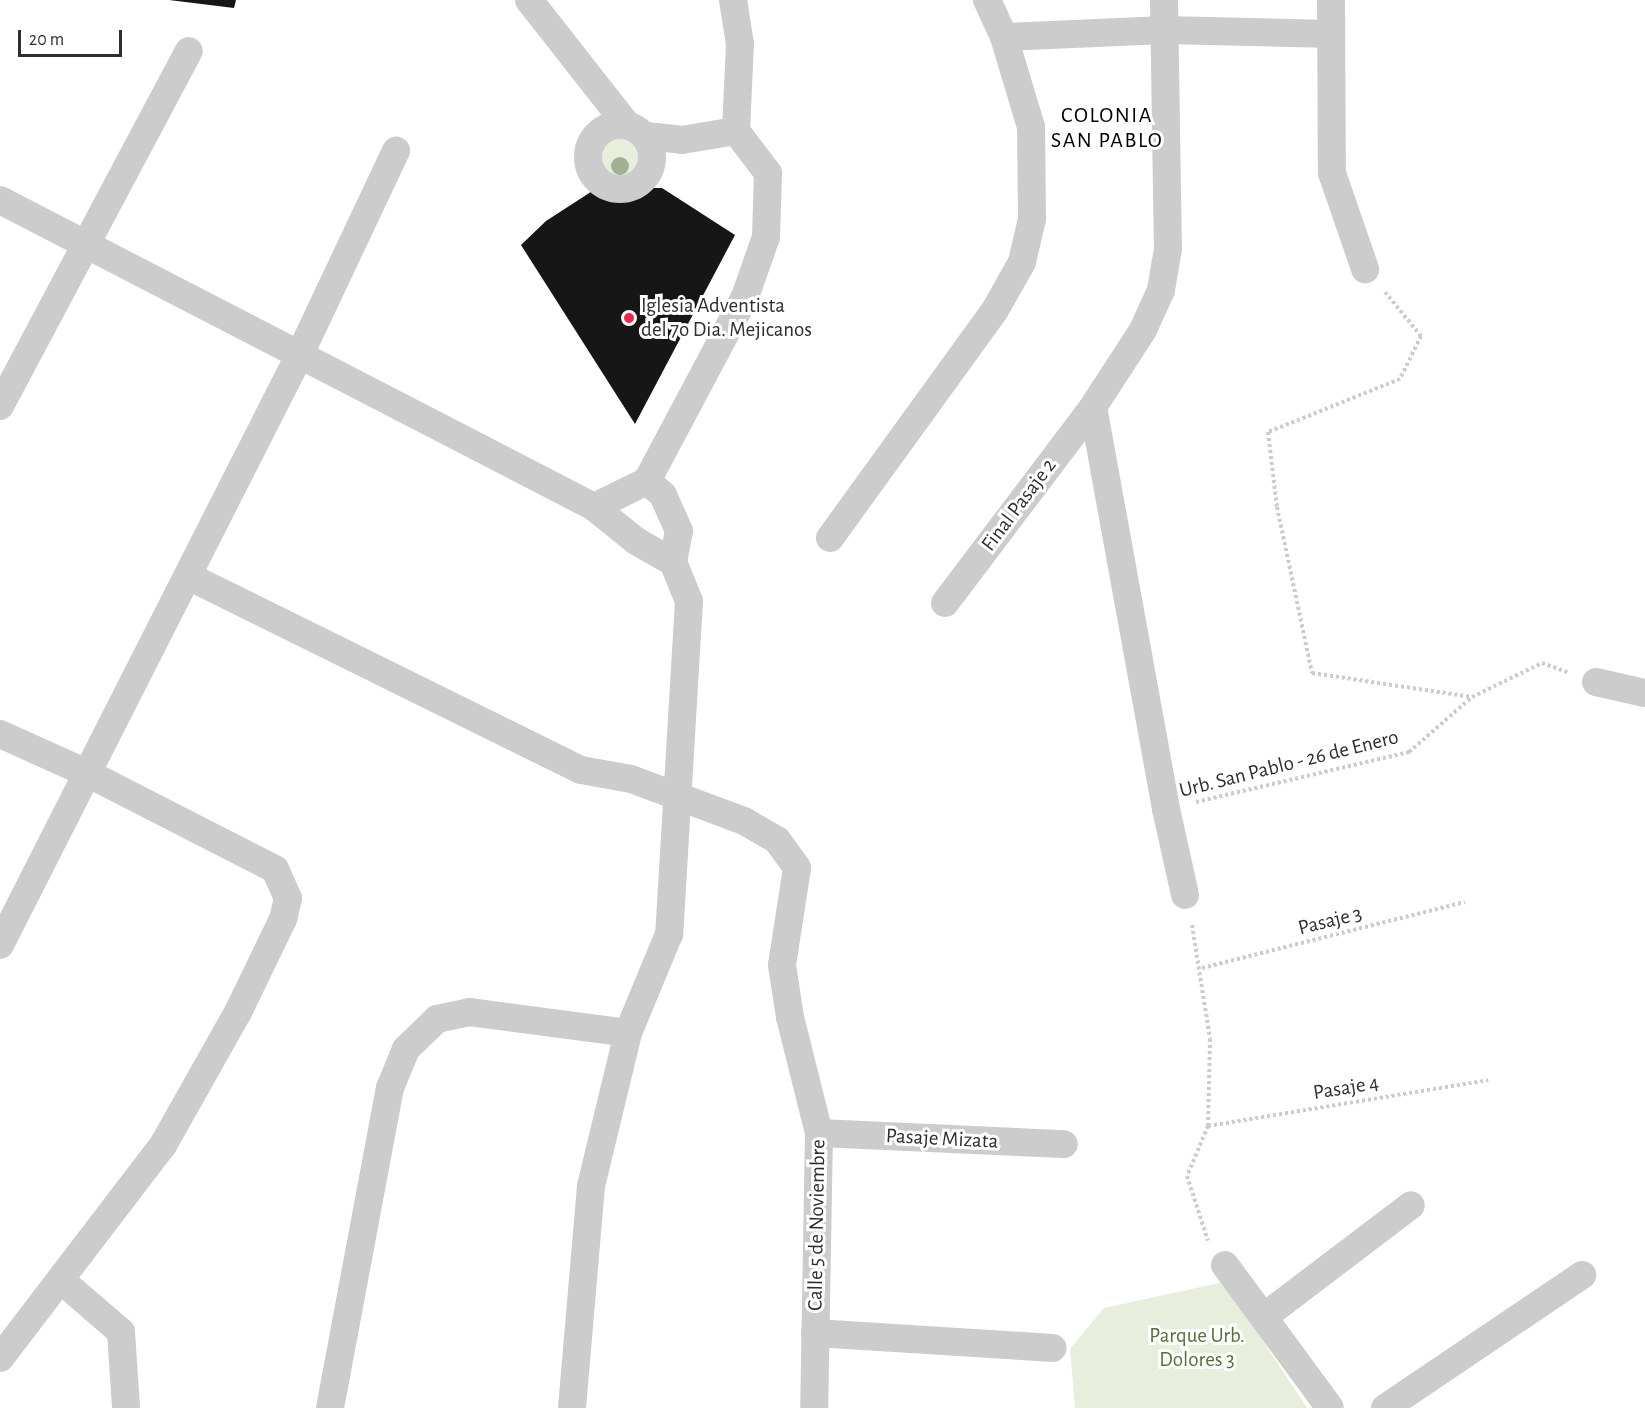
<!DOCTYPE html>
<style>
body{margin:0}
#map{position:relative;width:1645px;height:1408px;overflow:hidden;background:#fff;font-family:"Alegreya Sans",sans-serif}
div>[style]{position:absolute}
.green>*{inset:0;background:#e7eedc}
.round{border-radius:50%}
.building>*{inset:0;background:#161616}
.path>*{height:4px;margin-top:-2px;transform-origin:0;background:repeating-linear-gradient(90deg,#ccc 0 3px,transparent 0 6px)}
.street>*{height:28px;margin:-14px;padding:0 14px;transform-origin:14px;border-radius:14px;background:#ccc}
.street>.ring{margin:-14px;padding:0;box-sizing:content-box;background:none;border:28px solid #ccc;border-radius:50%}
.trees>*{width:18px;height:18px;margin:-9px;border-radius:50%;background:#a3b092}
.dots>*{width:16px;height:16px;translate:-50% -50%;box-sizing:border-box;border:3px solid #fff;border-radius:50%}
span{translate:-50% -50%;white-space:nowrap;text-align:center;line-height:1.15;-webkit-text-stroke:6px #fff;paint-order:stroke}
.poi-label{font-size:21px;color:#2f2f2f}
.left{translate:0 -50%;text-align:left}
.street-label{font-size:21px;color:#2f2f2f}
.park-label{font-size:21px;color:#577038}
.neighbourhood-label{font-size:22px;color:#000;letter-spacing:1.5px}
.scale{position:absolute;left:18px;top:30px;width:104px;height:27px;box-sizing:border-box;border:3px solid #2f2f2f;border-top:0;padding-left:8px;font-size:18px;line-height:21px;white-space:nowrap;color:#2f2f2f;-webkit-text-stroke:4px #fff;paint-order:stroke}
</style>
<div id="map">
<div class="green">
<i class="round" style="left:595px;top:136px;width:46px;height:46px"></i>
<i style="clip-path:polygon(1224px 1282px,1307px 1408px,1075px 1408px,1070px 1349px,1104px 1308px)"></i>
</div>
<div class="building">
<i style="clip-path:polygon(169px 0,236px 0,234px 8px)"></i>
<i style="clip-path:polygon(597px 188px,662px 188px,735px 235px,635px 424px,521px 245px,546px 221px)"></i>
</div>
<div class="path">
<i style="left:1385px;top:292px;width:57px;rotate:50.7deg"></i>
<i style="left:1421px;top:336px;width:48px;rotate:116deg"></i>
<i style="left:1400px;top:379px;width:142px;rotate:158.1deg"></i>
<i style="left:1268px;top:432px;width:76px;rotate:83.2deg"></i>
<i style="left:1277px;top:507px;width:170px;rotate:78.1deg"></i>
<i style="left:1312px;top:673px;width:162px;rotate:8.5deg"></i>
<i style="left:1472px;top:697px;width:78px;rotate:-25.9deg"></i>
<i style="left:1542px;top:663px;width:27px;rotate:20deg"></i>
<i style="left:1196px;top:802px;width:219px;rotate:-13.2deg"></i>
<i style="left:1409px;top:752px;width:82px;rotate:-41.1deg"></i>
<i style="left:1192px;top:925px;width:115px;rotate:81deg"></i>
<i style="left:1210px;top:1039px;width:87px;rotate:91.3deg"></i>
<i style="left:1208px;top:1126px;width:54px;rotate:112.8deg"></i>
<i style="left:1187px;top:1176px;width:68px;rotate:72.1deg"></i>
<i style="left:1202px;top:968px;width:271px;rotate:-14.1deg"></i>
<i style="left:1208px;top:1126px;width:284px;rotate:-9.3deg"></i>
</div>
<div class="street">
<i style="left:529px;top:0;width:159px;rotate:51.9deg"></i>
<i style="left:1164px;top:0;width:249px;rotate:89.1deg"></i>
<i style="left:1168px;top:249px;width:42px;rotate:99.7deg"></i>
<i style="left:1161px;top:290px;width:44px;rotate:114.2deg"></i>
<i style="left:1143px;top:330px;width:92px;rotate:123deg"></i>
<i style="left:1093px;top:407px;width:409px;rotate:79.7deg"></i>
<i style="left:1166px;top:809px;width:88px;rotate:77.5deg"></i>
<i style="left:1331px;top:0;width:173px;rotate:89.7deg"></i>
<i style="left:1332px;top:173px;width:102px;rotate:71deg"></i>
<i style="left:1004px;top:37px;width:161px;rotate:-2.5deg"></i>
<i style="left:1165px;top:30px;width:166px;rotate:1.4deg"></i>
<i class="ring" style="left:588px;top:125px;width:36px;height:36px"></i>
<i style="left:646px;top:136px;width:36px;rotate:6deg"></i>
<i style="left:682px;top:140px;width:55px;rotate:-9.5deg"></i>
<i style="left:0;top:200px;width:669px;rotate:27.33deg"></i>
<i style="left:594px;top:507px;width:54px;rotate:39deg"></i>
<i style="left:636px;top:541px;width:43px;rotate:29.6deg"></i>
<i style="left:673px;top:562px;width:42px;rotate:67.7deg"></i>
<i style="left:689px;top:601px;width:334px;rotate:93.4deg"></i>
<i style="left:669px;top:934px;width:107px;rotate:112.5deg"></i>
<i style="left:628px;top:1033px;width:157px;rotate:103.6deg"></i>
<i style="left:591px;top:1186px;width:223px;rotate:94.9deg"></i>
<i style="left:0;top:406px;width:402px;rotate:-62deg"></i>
<i style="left:647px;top:481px;width:21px;rotate:41deg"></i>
<i style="left:663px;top:495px;width:39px;rotate:66deg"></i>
<i style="left:679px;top:531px;width:32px;rotate:101deg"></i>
<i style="left:594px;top:507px;width:59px;rotate:-26.1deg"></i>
<i style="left:647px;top:481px;width:208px;rotate:-62deg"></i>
<i style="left:745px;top:297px;width:64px;rotate:-70.7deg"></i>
<i style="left:766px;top:237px;width:64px;rotate:-88.2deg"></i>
<i style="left:768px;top:173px;width:53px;rotate:-127.3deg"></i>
<i style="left:736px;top:131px;width:87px;rotate:-87.4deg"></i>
<i style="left:740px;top:44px;width:45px;rotate:-99deg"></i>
<i style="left:830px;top:538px;width:281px;rotate:-54.1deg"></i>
<i style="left:995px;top:310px;width:55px;rotate:-60.6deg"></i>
<i style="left:1022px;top:262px;width:44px;rotate:-76.9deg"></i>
<i style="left:1032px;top:219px;width:92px;rotate:-90.6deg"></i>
<i style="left:1031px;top:127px;width:94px;rotate:-106.7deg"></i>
<i style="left:1004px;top:37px;width:41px;rotate:-114.7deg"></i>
<i style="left:188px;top:576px;width:438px;rotate:26.3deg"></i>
<i style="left:581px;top:770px;width:51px;rotate:10.2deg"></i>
<i style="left:631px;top:779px;width:121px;rotate:20.4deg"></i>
<i style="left:744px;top:821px;width:38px;rotate:30deg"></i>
<i style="left:777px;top:840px;width:34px;rotate:54deg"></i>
<i style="left:797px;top:868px;width:98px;rotate:98.8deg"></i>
<i style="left:782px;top:965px;width:53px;rotate:81.3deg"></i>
<i style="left:790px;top:1017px;width:120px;rotate:76deg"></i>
<i style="left:819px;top:1133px;width:275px;rotate:91deg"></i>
<i style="left:945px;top:603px;width:246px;rotate:-52.9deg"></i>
<i style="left:1596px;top:682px;width:50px;rotate:12.7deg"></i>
<i style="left:0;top:734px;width:98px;rotate:24.2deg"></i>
<i style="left:89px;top:774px;width:209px;rotate:27.1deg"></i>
<i style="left:275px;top:869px;width:32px;rotate:66deg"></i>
<i style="left:288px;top:898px;width:22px;rotate:103deg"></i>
<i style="left:283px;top:919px;width:103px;rotate:115.8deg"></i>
<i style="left:238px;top:1012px;width:153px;rotate:119.4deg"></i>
<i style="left:163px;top:1145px;width:268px;rotate:127.4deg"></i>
<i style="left:0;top:945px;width:663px;rotate:-63.09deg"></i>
<i style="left:300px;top:354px;width:225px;rotate:-64.7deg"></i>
<i style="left:819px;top:1133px;width:245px;rotate:2.6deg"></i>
<i style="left:1225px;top:1265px;width:177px;rotate:53.7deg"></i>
<i style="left:62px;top:1281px;width:78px;rotate:40.8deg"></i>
<i style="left:121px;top:1332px;width:76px;rotate:86.2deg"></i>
<i style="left:1265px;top:1316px;width:183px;rotate:-37.2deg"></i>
<i style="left:815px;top:1333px;width:238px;rotate:3.6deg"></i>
<i style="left:330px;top:1408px;width:326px;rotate:-79.4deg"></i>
<i style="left:390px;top:1088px;width:42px;rotate:-67.7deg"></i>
<i style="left:406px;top:1049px;width:43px;rotate:-44.1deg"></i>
<i style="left:437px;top:1019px;width:33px;rotate:-12deg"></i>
<i style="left:469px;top:1012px;width:160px;rotate:7.5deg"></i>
<i style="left:1385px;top:1408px;width:238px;rotate:-34deg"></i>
</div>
<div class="trees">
<i style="left:620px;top:166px"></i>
</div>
<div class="dots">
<i style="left:629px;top:318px;background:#f52346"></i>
</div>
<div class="poi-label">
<span class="left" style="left:641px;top:318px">Iglesia Adventista<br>del 7o Dia. Mejicanos</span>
</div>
<div class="street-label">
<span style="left:1019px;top:505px;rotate:-53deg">Final Pasaje 2</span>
<span style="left:1289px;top:764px;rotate:-14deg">Urb. San Pablo - 26 de Enero</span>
<span style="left:1330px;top:921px;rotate:-14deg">Pasaje 3</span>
<span style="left:1346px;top:1088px;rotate:-9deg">Pasaje 4</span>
<span style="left:942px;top:1139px;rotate:3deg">Pasaje Mizata</span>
<span style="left:817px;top:1225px;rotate:-89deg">Calle 5 de Noviembre</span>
</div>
<div class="park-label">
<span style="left:1197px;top:1348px">Parque Urb.<br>Dolores 3</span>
</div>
<div class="neighbourhood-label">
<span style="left:1107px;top:128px">COLONIA<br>SAN PABLO</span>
</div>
<div class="scale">20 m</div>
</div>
